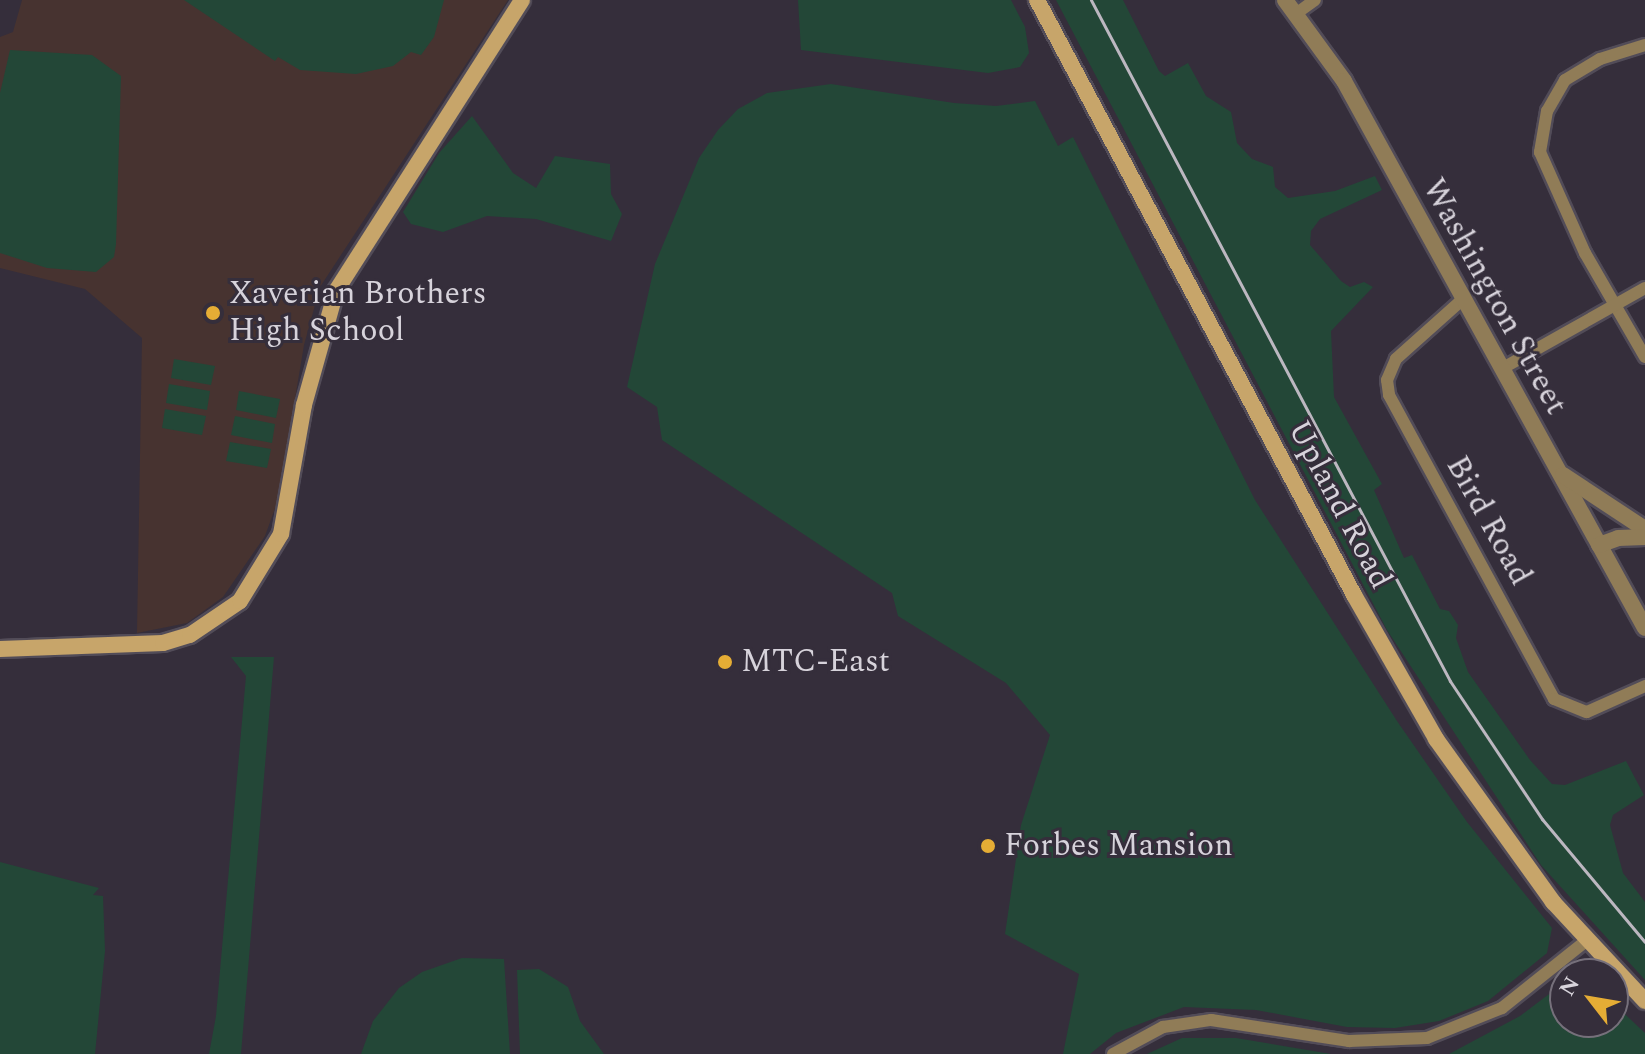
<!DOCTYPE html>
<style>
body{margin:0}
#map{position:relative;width:1645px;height:1054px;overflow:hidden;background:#352e3b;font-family:Spectral,serif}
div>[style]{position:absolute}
.education>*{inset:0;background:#473330}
.green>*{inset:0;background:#234737}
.roads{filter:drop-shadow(2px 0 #524c58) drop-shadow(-2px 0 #524c58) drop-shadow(0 2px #524c58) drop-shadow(0 -2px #524c58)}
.minor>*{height:12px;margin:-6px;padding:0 6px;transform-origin:6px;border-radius:6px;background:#907c57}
.tertiary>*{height:16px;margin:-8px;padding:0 8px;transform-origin:8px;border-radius:8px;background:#907c57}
.secondary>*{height:16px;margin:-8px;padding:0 8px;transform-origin:8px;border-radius:8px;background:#c7a56a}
.rail>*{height:3px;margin:-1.5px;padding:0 1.5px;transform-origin:1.5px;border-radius:1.5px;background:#bcb7c0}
.dots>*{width:22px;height:22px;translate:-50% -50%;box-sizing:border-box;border:4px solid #352e3b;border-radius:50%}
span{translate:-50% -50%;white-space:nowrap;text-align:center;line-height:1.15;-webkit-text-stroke:6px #352e3b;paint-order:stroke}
.poi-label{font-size:32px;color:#d7d3db}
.left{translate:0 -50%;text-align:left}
.street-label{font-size:32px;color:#d7d3db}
.north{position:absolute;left:1549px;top:958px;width:80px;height:80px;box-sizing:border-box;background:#352e3b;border:2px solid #76707b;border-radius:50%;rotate:301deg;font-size:22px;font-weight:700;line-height:32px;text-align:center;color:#d7d3db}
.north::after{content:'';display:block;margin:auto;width:28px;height:36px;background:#e5ad35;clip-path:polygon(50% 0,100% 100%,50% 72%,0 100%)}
</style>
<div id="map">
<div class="education">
<i style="clip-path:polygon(22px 0,508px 0,320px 287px,304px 345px,278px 500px,265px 536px,223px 597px,187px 623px,137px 633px,142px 338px,85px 289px,0 268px,0 37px,13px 32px)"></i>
</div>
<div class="green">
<i style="clip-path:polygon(184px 0,444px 0,434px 37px,421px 55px,411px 52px,393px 66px,356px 74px,300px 70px,278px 57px,275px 61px)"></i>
<i style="clip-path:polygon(798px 0,1011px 0,1025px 27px,1029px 53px,1020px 67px,988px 73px,801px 50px)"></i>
<i style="clip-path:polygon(1056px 0,1123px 0,1159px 71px,1165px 76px,1188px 63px,1206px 96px,1231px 112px,1237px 143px,1252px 159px,1273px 167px,1275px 187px,1288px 198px,1335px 191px,1375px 176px,1382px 190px,1320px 219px,1311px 231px,1310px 245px,1341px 281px,1350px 287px,1364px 282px,1373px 287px,1331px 331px,1334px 397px,1382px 484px,1374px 490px,1404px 558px,1412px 555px,1440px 609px,1449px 611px,1458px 625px,1456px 638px,1468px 672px,1530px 760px,1552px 784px,1565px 785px,1626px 761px,1644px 795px,1613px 815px,1610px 825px,1623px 873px,1645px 902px,1645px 980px,1541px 865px,1387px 630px)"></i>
<i style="clip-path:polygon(10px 50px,92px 55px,121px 76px,116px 244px,114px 257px,96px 272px,47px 268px,0 253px,0 93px)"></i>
<i style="clip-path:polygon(831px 84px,954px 103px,996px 106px,1035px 101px,1058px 146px,1073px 137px,1255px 500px,1397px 721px,1467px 822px,1552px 928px,1547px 953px,1488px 1001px,1439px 1021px,1395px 1028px,1347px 1027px,1256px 1010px,1184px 1007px,1116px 1033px,1090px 1054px,1063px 1054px,1079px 974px,1005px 934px,1021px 825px,1050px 735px,1006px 683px,898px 616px,892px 593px,662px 440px,657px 407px,627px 387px,655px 264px,699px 158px,718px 130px,738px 109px,767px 93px)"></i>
<i style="clip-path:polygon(472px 116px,513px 173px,536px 188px,555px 156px,610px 164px,611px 194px,622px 214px,611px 241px,536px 219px,487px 216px,443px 232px,411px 224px,403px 212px,439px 153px)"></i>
<i style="clip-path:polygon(174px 359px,215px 366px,211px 385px,171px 378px)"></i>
<i style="clip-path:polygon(169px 384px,210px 391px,207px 410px,166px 403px)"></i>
<i style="clip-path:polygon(239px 391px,280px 399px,276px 418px,236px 410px)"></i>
<i style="clip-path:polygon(165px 409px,206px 416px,202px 435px,162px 428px)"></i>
<i style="clip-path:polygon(235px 416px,275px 424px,272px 443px,231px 435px)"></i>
<i style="clip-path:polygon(230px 442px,271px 449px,267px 468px,226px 461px)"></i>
<i style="clip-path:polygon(231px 657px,274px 657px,241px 1054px,209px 1054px,216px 1016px,246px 676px)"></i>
<i style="clip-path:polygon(0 862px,99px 888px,93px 895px,103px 896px,105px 951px,95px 1054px,0 1054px)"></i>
<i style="clip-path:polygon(462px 958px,504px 959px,510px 1054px,361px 1054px,373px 1021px,399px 988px,422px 972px)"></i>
<i style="clip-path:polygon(539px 969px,568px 987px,580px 1021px,604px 1054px,520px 1054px,517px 970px)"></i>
<i style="clip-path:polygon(1565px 982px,1565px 1022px,1613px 1022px,1613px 1003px,1645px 1033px,1645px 1054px,1449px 1054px,1520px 1016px)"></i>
<i style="clip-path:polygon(1182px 1038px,1236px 1038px,1331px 1054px,1147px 1054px)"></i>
</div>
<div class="roads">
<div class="minor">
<i style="left:1297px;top:13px;width:22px;rotate:-36deg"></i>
<i style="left:1645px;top:45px;width:47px;rotate:162.7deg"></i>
<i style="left:1600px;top:59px;width:41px;rotate:149deg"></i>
<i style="left:1565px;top:80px;width:36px;rotate:120deg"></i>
<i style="left:1547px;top:111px;width:42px;rotate:99.7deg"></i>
<i style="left:1540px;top:152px;width:111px;rotate:66deg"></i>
<i style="left:1585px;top:253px;width:120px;rotate:60deg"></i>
<i style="left:1463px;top:299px;width:90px;rotate:138.2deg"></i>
<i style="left:1396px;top:359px;width:23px;rotate:113deg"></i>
<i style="left:1387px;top:380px;width:15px;rotate:82deg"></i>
<i style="left:1389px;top:395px;width:346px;rotate:61.5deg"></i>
<i style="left:1554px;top:699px;width:35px;rotate:22deg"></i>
<i style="left:1587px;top:712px;width:64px;rotate:-24.1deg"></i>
<i style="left:1503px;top:368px;width:163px;rotate:-29.4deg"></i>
<i style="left:1113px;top:1054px;width:57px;rotate:-28.4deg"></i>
<i style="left:1163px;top:1027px;width:49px;rotate:-8.3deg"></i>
<i style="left:1211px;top:1020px;width:140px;rotate:8.7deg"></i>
<i style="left:1349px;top:1041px;width:78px;rotate:-2.2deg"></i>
<i style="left:1427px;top:1038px;width:81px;rotate:-21.8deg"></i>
<i style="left:1502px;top:1008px;width:107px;rotate:-38.6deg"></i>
</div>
<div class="tertiary">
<i style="left:1285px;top:0;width:100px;rotate:53.9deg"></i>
<i style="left:1344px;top:81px;width:624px;rotate:61.18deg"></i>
<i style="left:1563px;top:475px;width:98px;rotate:33.4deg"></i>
<i style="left:1599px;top:545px;width:20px;rotate:-20deg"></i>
<i style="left:1618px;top:538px;width:27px;rotate:-2deg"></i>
</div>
<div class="secondary">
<i style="left:1037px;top:0;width:674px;rotate:61.95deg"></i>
<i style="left:1354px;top:595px;width:166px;rotate:60.3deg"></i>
<i style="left:1436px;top:739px;width:201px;rotate:54.3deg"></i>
<i style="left:1553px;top:902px;width:135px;rotate:47.1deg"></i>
<i style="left:0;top:649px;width:163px;rotate:-2.1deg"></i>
<i style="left:163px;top:643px;width:28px;rotate:-17deg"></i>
<i style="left:190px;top:635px;width:60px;rotate:-34.2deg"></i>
<i style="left:240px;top:601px;width:79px;rotate:-58.5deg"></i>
<i style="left:281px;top:534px;width:131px;rotate:-79.9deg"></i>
<i style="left:304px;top:405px;width:118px;rotate:-74.3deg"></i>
<i style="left:336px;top:291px;width:345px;rotate:-57.4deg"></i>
</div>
</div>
<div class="rail">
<i style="left:1091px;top:0;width:770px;rotate:62.2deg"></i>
<i style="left:1450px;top:681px;width:166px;rotate:56.3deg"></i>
<i style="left:1542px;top:819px;width:160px;rotate:50.1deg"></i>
</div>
<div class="dots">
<i style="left:213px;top:313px;background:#e5ad35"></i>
<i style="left:725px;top:662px;background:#e5ad35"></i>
<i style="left:988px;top:846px;background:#e5ad35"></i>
</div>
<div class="poi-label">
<span class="left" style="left:229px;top:313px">Xaverian Brothers<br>High School</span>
<span class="left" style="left:741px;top:662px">MTC-East</span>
<span class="left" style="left:1004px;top:846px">Forbes Mansion</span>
</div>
<div class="street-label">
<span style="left:1494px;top:297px;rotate:61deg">Washington Street</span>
<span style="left:1339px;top:505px;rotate:62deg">Upland Road</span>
<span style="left:1488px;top:521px;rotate:61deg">Bird Road</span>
</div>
<div class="north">N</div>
</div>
